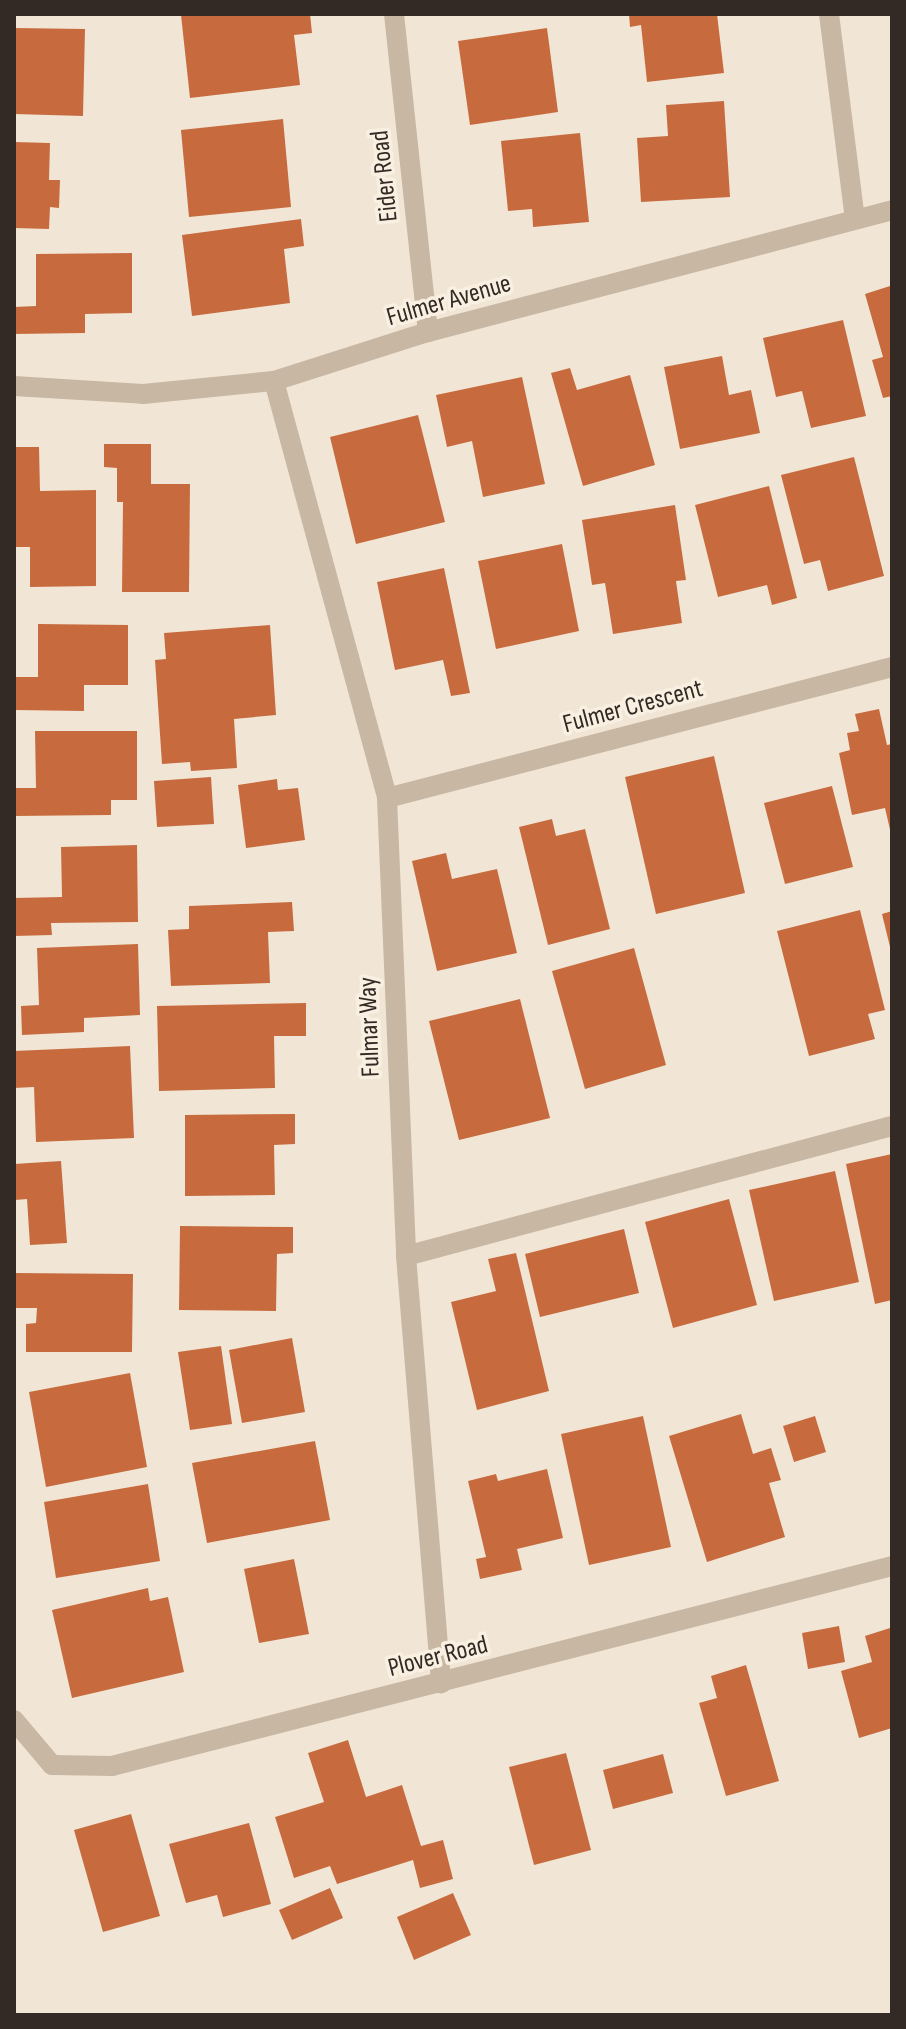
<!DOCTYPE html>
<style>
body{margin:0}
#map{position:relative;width:906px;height:2029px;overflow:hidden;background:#f1e6d6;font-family:"Sofia Sans Condensed",sans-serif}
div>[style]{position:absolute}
.building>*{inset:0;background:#c76b3e}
.minor>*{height:20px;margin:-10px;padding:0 10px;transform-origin:10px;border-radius:10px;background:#c8b7a2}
span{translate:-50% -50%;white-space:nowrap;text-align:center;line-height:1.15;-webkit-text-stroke:7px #f9f0e2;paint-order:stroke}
.street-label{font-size:26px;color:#332a25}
.frame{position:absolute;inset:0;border:16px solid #332a25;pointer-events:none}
</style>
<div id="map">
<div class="building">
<i style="clip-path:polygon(310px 14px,312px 33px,294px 35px,300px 85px,190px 98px,181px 15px)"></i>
<i style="clip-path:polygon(629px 14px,717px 14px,724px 73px,647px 82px,641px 25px,630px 27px)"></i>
<i style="clip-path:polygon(14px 28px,85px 29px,83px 116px,14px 114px)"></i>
<i style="clip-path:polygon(547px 28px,558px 112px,470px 125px,458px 41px)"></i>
<i style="clip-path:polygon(724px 101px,730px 197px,641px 202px,637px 138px,668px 136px,666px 105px)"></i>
<i style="clip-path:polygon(283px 119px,291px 207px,189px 217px,181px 130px)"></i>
<i style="clip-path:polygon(580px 133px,589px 222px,533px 227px,532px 209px,508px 211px,501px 141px)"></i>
<i style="clip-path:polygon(14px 142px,50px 143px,49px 180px,60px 180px,59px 208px,50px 207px,49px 229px,14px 228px)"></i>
<i style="clip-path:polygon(301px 219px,304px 246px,284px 249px,290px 303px,192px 316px,182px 235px)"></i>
<i style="clip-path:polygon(132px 253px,132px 313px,85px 314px,85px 333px,14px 334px,14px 307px,36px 306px,36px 254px)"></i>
<i style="clip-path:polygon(890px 286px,892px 396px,883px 398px,872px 360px,883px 357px,865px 294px)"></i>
<i style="clip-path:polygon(843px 320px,866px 416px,811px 428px,802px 391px,776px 397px,763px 338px)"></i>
<i style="clip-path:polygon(722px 356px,729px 395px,751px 390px,760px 433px,680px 449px,664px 367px)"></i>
<i style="clip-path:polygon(570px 368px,577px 390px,630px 375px,655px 465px,583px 486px,551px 373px)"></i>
<i style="clip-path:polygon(522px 377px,545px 484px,483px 497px,472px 441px,447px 447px,436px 395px)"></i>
<i style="clip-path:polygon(418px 415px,445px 522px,356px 544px,330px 437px)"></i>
<i style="clip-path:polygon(104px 444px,151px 444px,151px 484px,190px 484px,189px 592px,122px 592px,123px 502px,117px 502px,117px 468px,104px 467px)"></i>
<i style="clip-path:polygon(14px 447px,39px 447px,40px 491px,96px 490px,96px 586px,30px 587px,30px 547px,14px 547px)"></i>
<i style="clip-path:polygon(854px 457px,884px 576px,828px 591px,820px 560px,804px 564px,781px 475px)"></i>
<i style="clip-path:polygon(769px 486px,797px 598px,772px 605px,767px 585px,718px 597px,695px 505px)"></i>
<i style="clip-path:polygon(675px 505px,686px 580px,676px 581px,682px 623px,613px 634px,605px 583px,592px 585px,582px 520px)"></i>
<i style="clip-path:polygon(562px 544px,579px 631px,496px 649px,478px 561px)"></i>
<i style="clip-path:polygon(444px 568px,470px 693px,451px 696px,443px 660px,395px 670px,377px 582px)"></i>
<i style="clip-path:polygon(38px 624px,128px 625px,128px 685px,84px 685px,84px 711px,14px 710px,14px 677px,38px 677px)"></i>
<i style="clip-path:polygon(270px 625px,276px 715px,234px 719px,237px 768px,191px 771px,190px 762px,162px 764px,155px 660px,166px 659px,164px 633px)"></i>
<i style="clip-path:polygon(879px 709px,887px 745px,892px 744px,891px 834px,885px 808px,852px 815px,839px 753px,850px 750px,847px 733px,859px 731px,855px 714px)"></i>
<i style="clip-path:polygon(35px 731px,137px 731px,137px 800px,111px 800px,111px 815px,14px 816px,14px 788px,36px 788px)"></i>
<i style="clip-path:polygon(714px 756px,745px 893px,656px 914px,625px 777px)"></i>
<i style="clip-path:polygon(211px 777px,214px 824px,157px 827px,154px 781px)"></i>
<i style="clip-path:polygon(277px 779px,278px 790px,298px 788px,305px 840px,246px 848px,238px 785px)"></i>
<i style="clip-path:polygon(832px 786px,853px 867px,785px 884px,764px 803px)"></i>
<i style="clip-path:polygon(552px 819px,556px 836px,585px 829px,610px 929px,548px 945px,519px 827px)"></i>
<i style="clip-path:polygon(137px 845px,138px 922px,51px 923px,52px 935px,14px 936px,14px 898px,62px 897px,61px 847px)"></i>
<i style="clip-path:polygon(446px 853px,452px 879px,497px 869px,517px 953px,437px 971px,412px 861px)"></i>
<i style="clip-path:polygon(292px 902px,294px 931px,268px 932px,270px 983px,171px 986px,168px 930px,189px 929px,189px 906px)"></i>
<i style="clip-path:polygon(860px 910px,885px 1010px,868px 1014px,875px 1039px,809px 1056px,777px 931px)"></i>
<i style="clip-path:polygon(892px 911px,892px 951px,891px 951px,882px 914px)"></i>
<i style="clip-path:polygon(138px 944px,140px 1015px,84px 1018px,84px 1032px,22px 1035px,21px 1006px,39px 1005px,37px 948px)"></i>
<i style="clip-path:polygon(634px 948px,666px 1065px,585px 1089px,552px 971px)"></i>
<i style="clip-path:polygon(520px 999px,550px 1118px,459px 1140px,429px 1021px)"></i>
<i style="clip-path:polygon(306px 1003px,306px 1036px,274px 1036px,275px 1088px,159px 1091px,157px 1006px)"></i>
<i style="clip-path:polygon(130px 1046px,134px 1138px,36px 1142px,34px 1087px,14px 1088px,14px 1051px)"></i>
<i style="clip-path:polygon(295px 1114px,295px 1144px,274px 1145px,275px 1195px,185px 1196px,185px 1115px)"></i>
<i style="clip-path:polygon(892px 1154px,892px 1300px,875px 1304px,846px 1164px)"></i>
<i style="clip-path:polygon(61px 1161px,67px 1243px,30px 1245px,27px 1199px,15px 1200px,14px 1164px)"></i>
<i style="clip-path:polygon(835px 1171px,859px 1282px,774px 1301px,749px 1190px)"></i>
<i style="clip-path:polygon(729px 1199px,757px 1305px,673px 1328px,645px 1222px)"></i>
<i style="clip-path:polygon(180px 1226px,293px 1227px,293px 1253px,277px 1254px,276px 1311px,179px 1310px)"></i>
<i style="clip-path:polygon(624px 1229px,639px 1293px,540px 1317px,525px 1254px)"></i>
<i style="clip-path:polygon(516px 1253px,549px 1391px,477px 1410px,451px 1302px,496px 1291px,488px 1259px)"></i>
<i style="clip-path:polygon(14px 1273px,133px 1274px,132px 1352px,26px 1352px,26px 1324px,36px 1323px,37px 1308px,14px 1308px)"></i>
<i style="clip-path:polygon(292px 1338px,305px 1412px,242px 1423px,229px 1350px)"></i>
<i style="clip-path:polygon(221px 1346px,232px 1424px,190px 1430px,178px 1352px)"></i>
<i style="clip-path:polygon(130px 1373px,147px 1467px,46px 1487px,29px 1392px)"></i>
<i style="clip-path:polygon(741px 1414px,753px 1454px,771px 1448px,781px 1480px,769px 1483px,785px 1537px,707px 1562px,669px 1436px)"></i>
<i style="clip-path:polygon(643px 1416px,671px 1547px,589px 1565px,561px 1434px)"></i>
<i style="clip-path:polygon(815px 1416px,826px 1452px,794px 1462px,783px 1426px)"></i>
<i style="clip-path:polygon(315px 1441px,330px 1520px,207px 1543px,192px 1463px)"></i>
<i style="clip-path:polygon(547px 1469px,563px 1538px,517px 1549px,522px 1570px,480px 1579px,476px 1559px,486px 1557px,468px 1481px,496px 1474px,498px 1481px)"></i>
<i style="clip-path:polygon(148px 1484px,160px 1561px,56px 1578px,44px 1502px)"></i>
<i style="clip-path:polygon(294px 1559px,309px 1634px,259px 1643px,244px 1569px)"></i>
<i style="clip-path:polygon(148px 1588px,150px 1601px,168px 1597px,184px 1672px,72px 1698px,52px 1610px)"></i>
<i style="clip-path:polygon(839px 1626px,845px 1662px,808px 1669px,802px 1633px)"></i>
<i style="clip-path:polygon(890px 1628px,892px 1728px,859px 1738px,841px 1671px,872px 1662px,865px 1636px)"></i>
<i style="clip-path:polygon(746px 1665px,779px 1781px,726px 1796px,699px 1703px,717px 1698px,711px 1676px)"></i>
<i style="clip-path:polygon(348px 1740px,366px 1797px,402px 1785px,421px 1846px,443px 1840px,453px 1879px,420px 1888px,413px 1860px,337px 1884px,330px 1866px,294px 1878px,275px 1817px,324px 1802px,308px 1753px)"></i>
<i style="clip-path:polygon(566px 1753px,591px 1850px,534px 1865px,509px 1767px)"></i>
<i style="clip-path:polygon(663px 1754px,673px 1793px,613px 1809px,603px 1770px)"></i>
<i style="clip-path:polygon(131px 1814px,160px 1916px,103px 1932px,74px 1830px)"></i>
<i style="clip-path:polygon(249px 1823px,271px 1904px,223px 1917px,217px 1895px,186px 1903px,169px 1844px)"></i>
<i style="clip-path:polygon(330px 1888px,343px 1918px,292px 1940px,279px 1910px)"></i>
<i style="clip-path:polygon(453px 1893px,471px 1935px,414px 1960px,397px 1917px)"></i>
</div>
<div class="minor">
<i style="left:394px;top:14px;width:320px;rotate:83.9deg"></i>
<i style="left:829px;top:14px;width:207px;rotate:82.8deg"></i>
<i style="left:274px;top:381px;width:432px;rotate:74.8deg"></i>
<i style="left:387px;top:798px;width:458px;rotate:87.6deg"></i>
<i style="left:406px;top:1256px;width:429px;rotate:85.3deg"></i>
<i style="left:14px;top:386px;width:129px;rotate:3.5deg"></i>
<i style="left:143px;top:394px;width:132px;rotate:-5.7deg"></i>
<i style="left:274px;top:381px;width:162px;rotate:-17.7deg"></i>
<i style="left:428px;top:332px;width:480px;rotate:-14.7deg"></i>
<i style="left:387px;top:798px;width:522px;rotate:-14.54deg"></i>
<i style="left:406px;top:1256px;width:503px;rotate:-14.98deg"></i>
<i style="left:14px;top:1720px;width:59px;rotate:49.8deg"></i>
<i style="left:52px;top:1765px;width:60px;rotate:1deg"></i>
<i style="left:112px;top:1766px;width:805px;rotate:-14.38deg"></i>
</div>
<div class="street-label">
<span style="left:385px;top:176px;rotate:-96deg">Eider Road</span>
<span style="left:449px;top:301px;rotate:-16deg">Fulmer Avenue</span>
<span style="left:633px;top:707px;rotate:-15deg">Fulmer Crescent</span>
<span style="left:370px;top:1027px;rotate:-92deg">Fulmar Way</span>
<span style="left:438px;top:1657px;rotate:-14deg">Plover Road</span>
</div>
<div class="frame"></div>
</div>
